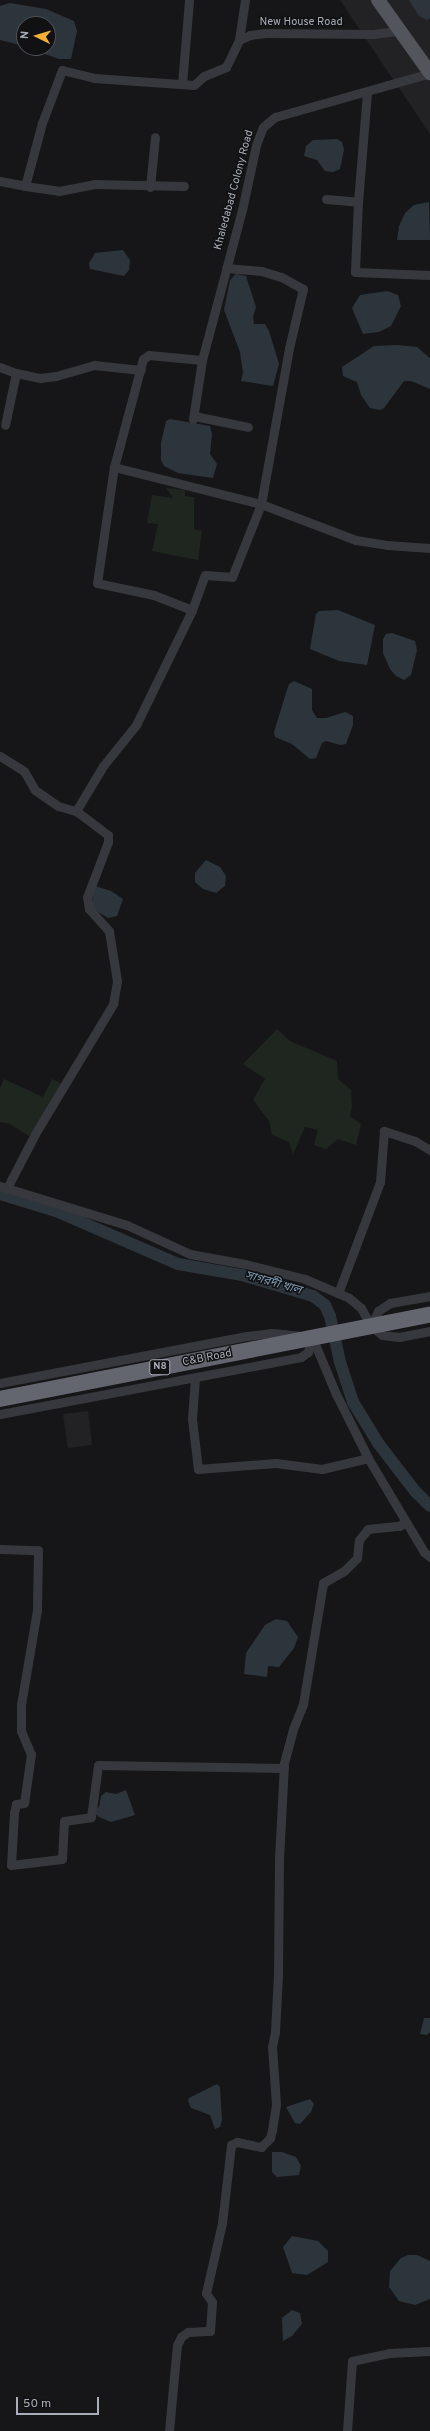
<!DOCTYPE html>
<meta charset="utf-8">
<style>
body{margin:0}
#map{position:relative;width:430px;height:2431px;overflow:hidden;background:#161618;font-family:Overpass,"Noto Sans Bengali",sans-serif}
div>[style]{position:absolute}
.built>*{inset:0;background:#222225}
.green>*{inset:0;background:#1e261f}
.water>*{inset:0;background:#2c353c}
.canal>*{height:12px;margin:-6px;padding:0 6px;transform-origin:6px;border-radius:6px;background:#2c353c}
.street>*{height:9px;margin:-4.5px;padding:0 4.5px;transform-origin:4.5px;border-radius:4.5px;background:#37383d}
.primary>*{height:14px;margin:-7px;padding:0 7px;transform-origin:7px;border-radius:7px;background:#53555c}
.highway>*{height:16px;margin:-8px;padding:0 8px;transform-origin:8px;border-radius:8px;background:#63666e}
span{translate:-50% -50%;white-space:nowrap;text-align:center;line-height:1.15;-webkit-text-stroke:3px #111113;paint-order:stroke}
.shield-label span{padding:1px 3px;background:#111113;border:1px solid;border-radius:3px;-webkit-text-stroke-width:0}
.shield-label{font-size:10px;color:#a8adb8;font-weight:700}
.street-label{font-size:11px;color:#a8adb8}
.water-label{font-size:12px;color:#7f9bb3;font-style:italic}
.north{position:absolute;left:16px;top:16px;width:40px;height:40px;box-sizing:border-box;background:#111113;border:1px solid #4d4f55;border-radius:50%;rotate:275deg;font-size:11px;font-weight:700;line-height:16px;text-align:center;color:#a8adb8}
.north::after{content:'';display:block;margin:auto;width:14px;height:18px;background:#f2b134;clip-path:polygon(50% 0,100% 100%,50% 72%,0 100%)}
.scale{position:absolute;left:16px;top:2397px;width:83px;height:18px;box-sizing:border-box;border:2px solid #a8adb8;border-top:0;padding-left:5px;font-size:12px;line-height:14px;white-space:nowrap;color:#a8adb8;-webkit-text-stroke:3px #111113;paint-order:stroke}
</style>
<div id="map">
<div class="built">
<i style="clip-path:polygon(340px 0,430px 0,430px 134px,382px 63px)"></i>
<i style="clip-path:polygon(88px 1411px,92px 1445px,68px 1448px,63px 1414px)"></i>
</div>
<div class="green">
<i style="clip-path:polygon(166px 488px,185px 490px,185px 496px,194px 497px,194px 529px,202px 531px,198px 560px,152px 551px,158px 524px,147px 523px,152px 495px,173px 498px)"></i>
<i style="clip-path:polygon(277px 1029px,290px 1041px,337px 1061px,338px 1079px,351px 1090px,352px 1107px,350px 1116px,361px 1124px,356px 1145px,338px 1139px,326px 1149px,314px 1145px,318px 1130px,305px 1127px,293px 1154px,289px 1142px,272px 1135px,269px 1121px,253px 1100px,265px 1079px,243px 1064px)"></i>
<i style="clip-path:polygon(4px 1079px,43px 1097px,52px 1079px,63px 1084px,29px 1136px,10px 1124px,0 1122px,0 1088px)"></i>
</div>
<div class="water">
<i style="clip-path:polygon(409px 0,430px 0,430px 18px,427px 20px,419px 16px)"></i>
<i style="clip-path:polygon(10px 3px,46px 9px,74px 21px,77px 31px,71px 59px,59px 59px,28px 48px,48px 48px,48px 24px,24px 24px,24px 46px,0 40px,0 6px)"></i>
<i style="clip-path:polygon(337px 139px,342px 142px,344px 150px,340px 169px,333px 172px,325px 171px,317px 160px,304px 156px,306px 146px,313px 140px)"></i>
<i style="clip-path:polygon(429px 202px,430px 240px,397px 240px,399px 226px,405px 213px,414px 205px)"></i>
<i style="clip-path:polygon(123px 250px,130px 260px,129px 270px,124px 276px,90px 269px,89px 263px,95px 253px)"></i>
<i style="clip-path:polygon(236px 274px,246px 276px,256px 307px,253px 317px,254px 324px,265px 324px,269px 331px,279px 364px,273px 386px,241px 381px,243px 373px,240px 352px,224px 310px,230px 280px)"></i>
<i style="clip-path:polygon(387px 291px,398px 295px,401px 306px,391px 326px,379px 332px,363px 334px,352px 308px,360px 295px)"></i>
<i style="clip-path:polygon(398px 345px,417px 347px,430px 358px,430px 389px,411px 381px,404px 381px,384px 408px,380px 410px,370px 408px,361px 395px,357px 382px,343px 376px,342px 367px,374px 346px)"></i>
<i style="clip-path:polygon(170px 419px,210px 426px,212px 434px,210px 454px,217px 464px,213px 478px,178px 473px,164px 466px,161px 460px,161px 443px,166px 421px)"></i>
<i style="clip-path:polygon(338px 610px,375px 625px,367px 665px,339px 661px,310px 649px,316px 614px,319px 611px)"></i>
<i style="clip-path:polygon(392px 633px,415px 641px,417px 650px,411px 675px,404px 680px,396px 676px,390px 669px,383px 653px,383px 639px,386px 634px)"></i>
<i style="clip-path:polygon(294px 681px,312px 689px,312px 710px,317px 718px,326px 718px,345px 712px,353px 716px,353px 725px,346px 744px,340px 745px,326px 741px,322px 743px,316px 758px,310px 759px,292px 744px,275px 737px,274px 732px,286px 693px,289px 684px)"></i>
<i style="clip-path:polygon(206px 860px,220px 867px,226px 876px,225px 886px,216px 893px,203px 889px,195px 882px,195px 873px)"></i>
<i style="clip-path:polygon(92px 885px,111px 891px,123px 899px,117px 916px,108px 918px,93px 909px)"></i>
<i style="clip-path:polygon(276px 1619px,287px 1621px,298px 1637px,294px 1648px,279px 1667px,268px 1666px,267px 1677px,244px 1674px,246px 1653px,265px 1625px)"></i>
<i style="clip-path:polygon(126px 1790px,135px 1815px,111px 1822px,99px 1817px,93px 1811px,99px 1807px,101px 1796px,106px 1792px,116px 1794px)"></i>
<i style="clip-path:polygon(424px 2018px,430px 2018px,430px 2032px,427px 2035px,420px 2034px)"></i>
<i style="clip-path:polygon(217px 2084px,220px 2087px,222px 2120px,220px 2127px,215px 2129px,210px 2115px,191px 2108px,188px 2101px,189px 2098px)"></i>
<i style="clip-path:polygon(310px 2099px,314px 2104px,311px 2112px,300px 2124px,295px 2123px,286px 2107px)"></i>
<i style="clip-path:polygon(272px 2152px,282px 2152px,296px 2157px,301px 2166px,299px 2175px,277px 2177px,272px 2172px)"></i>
<i style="clip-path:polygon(292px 2236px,318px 2241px,328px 2251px,328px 2262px,307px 2275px,292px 2273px,283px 2247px)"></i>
<i style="clip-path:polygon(408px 2255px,417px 2255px,430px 2261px,430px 2299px,415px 2305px,399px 2301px,389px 2287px,390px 2271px,401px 2258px)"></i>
<i style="clip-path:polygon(292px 2310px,300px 2313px,302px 2324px,292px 2336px,283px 2341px,282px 2318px)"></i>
</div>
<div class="canal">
<i style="left:0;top:1194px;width:59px;rotate:16.9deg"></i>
<i style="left:56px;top:1211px;width:133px;rotate:23.5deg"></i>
<i style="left:178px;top:1264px;width:65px;rotate:9.8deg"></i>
<i style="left:242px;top:1275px;width:74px;rotate:16.5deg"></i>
<i style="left:313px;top:1296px;width:15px;rotate:37deg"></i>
<i style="left:325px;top:1305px;width:12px;rotate:66deg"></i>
<i style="left:330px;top:1316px;width:47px;rotate:77.7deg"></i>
<i style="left:340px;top:1362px;width:42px;rotate:72deg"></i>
<i style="left:353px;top:1402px;width:48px;rotate:58.6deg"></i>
<i style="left:378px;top:1443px;width:61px;rotate:52.4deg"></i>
<i style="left:415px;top:1491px;width:21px;rotate:45deg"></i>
</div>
<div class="street">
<i style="left:239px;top:40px;width:40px;rotate:-81.5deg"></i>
<i style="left:182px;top:84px;width:84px;rotate:-85.2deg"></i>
<i style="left:0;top:181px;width:25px;rotate:11deg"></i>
<i style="left:25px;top:186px;width:65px;rotate:-74.9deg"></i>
<i style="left:42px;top:123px;width:57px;rotate:-69.3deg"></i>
<i style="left:62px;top:70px;width:33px;rotate:14deg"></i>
<i style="left:94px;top:78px;width:100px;rotate:4deg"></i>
<i style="left:194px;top:85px;width:13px;rotate:-42deg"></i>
<i style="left:204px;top:76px;width:24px;rotate:-22deg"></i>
<i style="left:226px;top:67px;width:30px;rotate:-64deg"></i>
<i style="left:239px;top:40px;width:12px;rotate:-24deg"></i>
<i style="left:250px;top:35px;width:16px;rotate:-7deg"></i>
<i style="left:266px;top:33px;width:107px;rotate:0.5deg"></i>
<i style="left:373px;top:34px;width:26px;rotate:-7deg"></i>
<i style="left:25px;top:186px;width:34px;rotate:8deg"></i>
<i style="left:59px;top:191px;width:36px;rotate:-11deg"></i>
<i style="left:94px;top:184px;width:90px;rotate:1.3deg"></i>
<i style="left:150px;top:187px;width:50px;rotate:-84.3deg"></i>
<i style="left:326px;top:199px;width:32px;rotate:5deg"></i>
<i style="left:358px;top:202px;width:110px;rotate:-85.3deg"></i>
<i style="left:358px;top:202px;width:70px;rotate:92.5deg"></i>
<i style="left:355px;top:272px;width:75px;rotate:2.3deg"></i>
<i style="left:0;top:367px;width:17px;rotate:21deg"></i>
<i style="left:16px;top:373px;width:53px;rotate:101.9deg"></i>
<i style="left:16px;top:373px;width:25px;rotate:12deg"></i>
<i style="left:40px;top:378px;width:16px;rotate:-7deg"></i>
<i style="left:56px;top:376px;width:40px;rotate:-16deg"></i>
<i style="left:94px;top:365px;width:47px;rotate:6.1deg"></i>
<i style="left:194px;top:416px;width:55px;rotate:11.5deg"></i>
<i style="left:193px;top:419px;width:60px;rotate:-81.3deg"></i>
<i style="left:202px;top:360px;width:155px;rotate:-75.1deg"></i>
<i style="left:242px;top:210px;width:66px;rotate:-77.8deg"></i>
<i style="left:256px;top:145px;width:19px;rotate:-69deg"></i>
<i style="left:263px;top:127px;width:16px;rotate:-40deg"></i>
<i style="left:275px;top:117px;width:161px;rotate:-15.8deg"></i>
<i style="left:114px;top:467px;width:152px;rotate:14.1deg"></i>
<i style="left:261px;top:504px;width:102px;rotate:20.8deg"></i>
<i style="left:356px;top:540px;width:31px;rotate:9deg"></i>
<i style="left:387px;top:545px;width:43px;rotate:4deg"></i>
<i style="left:192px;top:610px;width:41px;rotate:-158.5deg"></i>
<i style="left:154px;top:595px;width:58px;rotate:-168.1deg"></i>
<i style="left:97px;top:583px;width:117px;rotate:-81.7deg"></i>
<i style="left:114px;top:467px;width:112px;rotate:-75deg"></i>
<i style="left:143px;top:359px;width:7px;rotate:-34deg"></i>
<i style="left:149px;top:355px;width:53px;rotate:5.4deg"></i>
<i style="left:0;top:756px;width:28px;rotate:32deg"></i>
<i style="left:24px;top:771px;width:22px;rotate:60deg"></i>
<i style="left:35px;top:790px;width:28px;rotate:35deg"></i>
<i style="left:58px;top:806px;width:19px;rotate:16deg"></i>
<i style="left:430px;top:1150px;width:17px;rotate:-149deg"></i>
<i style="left:415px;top:1141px;width:33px;rotate:-162deg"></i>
<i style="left:384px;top:1131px;width:51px;rotate:94.5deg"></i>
<i style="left:380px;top:1182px;width:119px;rotate:110.7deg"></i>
<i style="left:338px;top:1293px;width:12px;rotate:24deg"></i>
<i style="left:349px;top:1298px;width:16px;rotate:40deg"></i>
<i style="left:361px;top:1308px;width:21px;rotate:61deg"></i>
<i style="left:371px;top:1326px;width:14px;rotate:39deg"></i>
<i style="left:382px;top:1335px;width:17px;rotate:7deg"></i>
<i style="left:399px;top:1337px;width:32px;rotate:-11deg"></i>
<i style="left:0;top:1186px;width:133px;rotate:17.1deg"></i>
<i style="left:127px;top:1225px;width:69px;rotate:24.7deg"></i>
<i style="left:190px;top:1254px;width:56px;rotate:10.3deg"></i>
<i style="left:245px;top:1264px;width:62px;rotate:14deg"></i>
<i style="left:305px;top:1279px;width:36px;rotate:23deg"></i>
<i style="left:7px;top:1188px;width:61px;rotate:-62.6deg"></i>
<i style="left:35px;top:1134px;width:152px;rotate:-59deg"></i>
<i style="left:113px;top:1004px;width:23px;rotate:-80deg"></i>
<i style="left:117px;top:981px;width:51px;rotate:-99.1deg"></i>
<i style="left:109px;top:931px;width:30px;rotate:-132deg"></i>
<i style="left:89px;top:909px;width:12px;rotate:-99deg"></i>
<i style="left:87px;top:897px;width:59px;rotate:-69.1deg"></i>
<i style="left:108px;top:842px;width:7px;rotate:-90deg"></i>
<i style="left:108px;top:835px;width:40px;rotate:-143deg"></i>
<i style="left:76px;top:811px;width:52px;rotate:-59deg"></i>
<i style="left:103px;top:766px;width:53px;rotate:-51.2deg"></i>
<i style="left:136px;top:725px;width:128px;rotate:-64deg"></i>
<i style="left:192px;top:610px;width:37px;rotate:-70deg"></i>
<i style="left:205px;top:575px;width:27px;rotate:4deg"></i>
<i style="left:232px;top:577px;width:79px;rotate:-68.3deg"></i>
<i style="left:261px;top:504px;width:158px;rotate:-79.8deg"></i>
<i style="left:289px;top:348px;width:61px;rotate:-76.7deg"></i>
<i style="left:303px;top:289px;width:25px;rotate:-151deg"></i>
<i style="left:281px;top:277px;width:21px;rotate:-163deg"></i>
<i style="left:261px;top:271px;width:35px;rotate:-175deg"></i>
<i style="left:371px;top:1326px;width:17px;rotate:-65deg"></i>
<i style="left:378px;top:1311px;width:14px;rotate:-34deg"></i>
<i style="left:390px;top:1303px;width:41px;rotate:-9.9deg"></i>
<i style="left:312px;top:1337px;width:62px;rotate:67.2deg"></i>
<i style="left:336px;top:1394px;width:72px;rotate:63.4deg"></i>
<i style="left:368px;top:1458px;width:109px;rotate:59.2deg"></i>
<i style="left:424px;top:1552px;width:8px;rotate:40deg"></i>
<i style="left:195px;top:1378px;width:41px;rotate:94.2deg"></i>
<i style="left:192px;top:1419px;width:50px;rotate:83.2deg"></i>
<i style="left:198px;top:1469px;width:78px;rotate:-4.4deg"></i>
<i style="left:276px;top:1463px;width:46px;rotate:7.4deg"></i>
<i style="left:322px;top:1469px;width:47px;rotate:-13.4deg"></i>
<i style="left:0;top:1383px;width:251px;rotate:-10.8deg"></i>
<i style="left:247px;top:1336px;width:25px;rotate:-7deg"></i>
<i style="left:272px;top:1333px;width:27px;rotate:6deg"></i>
<i style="left:0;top:1414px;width:306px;rotate:-10.7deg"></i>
<i style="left:301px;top:1357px;width:9px;rotate:-36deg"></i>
<i style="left:308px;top:1352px;width:16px;rotate:-75deg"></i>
<i style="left:0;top:1549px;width:38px;rotate:2deg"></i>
<i style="left:38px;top:1550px;width:60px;rotate:91deg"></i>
<i style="left:37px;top:1610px;width:96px;rotate:99.6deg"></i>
<i style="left:21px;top:1705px;width:26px;rotate:90deg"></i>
<i style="left:21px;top:1731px;width:25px;rotate:67deg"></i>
<i style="left:31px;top:1754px;width:49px;rotate:98.1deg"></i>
<i style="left:24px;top:1803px;width:8px;rotate:173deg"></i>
<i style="left:16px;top:1804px;width:9px;rotate:103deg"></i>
<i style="left:14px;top:1813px;width:52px;rotate:93.3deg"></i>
<i style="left:11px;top:1865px;width:51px;rotate:-6.7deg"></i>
<i style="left:62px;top:1859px;width:38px;rotate:-87deg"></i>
<i style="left:64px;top:1821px;width:27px;rotate:-8deg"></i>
<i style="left:91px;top:1817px;width:52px;rotate:-82.3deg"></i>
<i style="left:98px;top:1765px;width:186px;rotate:0.9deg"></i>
<i style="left:169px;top:2431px;width:86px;rotate:-84.7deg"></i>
<i style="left:177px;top:2345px;width:9px;rotate:-63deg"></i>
<i style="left:181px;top:2337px;width:9px;rotate:-36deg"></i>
<i style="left:188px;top:2332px;width:22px;rotate:-3deg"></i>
<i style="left:210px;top:2331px;width:29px;rotate:-86deg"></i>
<i style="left:212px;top:2302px;width:11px;rotate:-124deg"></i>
<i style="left:206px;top:2293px;width:72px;rotate:-77.1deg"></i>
<i style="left:222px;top:2223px;width:79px;rotate:-83.4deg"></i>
<i style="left:231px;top:2145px;width:7px;rotate:-27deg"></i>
<i style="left:237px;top:2142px;width:25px;rotate:12deg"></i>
<i style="left:261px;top:2147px;width:13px;rotate:-45deg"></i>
<i style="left:270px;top:2138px;width:8px;rotate:-76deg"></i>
<i style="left:272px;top:2130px;width:26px;rotate:-81deg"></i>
<i style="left:276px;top:2104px;width:57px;rotate:-94deg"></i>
<i style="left:272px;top:2047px;width:15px;rotate:-79deg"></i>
<i style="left:275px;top:2032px;width:58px;rotate:-87deg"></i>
<i style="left:278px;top:1974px;width:115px;rotate:-89.5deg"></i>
<i style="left:279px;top:1859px;width:96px;rotate:-87deg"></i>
<i style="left:284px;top:1763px;width:35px;rotate:-75deg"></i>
<i style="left:293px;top:1729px;width:27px;rotate:-68deg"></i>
<i style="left:303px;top:1704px;width:123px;rotate:-80.6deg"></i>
<i style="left:323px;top:1583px;width:24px;rotate:-30deg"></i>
<i style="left:344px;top:1571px;width:18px;rotate:-45deg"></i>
<i style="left:357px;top:1558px;width:18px;rotate:-84deg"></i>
<i style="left:359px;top:1540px;width:14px;rotate:-51deg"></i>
<i style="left:368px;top:1529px;width:31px;rotate:-6deg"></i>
<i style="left:399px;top:1526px;width:8px;rotate:-30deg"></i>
<i style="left:347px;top:2431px;width:70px;rotate:-85.9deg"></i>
<i style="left:352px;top:2361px;width:38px;rotate:-12deg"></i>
<i style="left:389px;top:2353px;width:41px;rotate:-2.8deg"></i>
</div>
<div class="primary">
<i style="left:378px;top:0;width:90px;rotate:54.5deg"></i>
</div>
<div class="highway">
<i style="left:0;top:1399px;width:438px;rotate:-11.1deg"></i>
</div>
<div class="shield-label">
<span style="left:160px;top:1367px">N8</span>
</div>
<div class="street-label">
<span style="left:301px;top:22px">New House Road</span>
<span style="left:234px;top:190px;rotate:-75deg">Khaledabad Colony Road</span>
<span style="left:207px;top:1358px;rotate:-11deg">C&amp;B Road</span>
</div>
<div class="water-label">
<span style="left:273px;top:1284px;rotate:16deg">সাগরদী খাল</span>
</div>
<div class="north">N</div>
<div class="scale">50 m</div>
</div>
